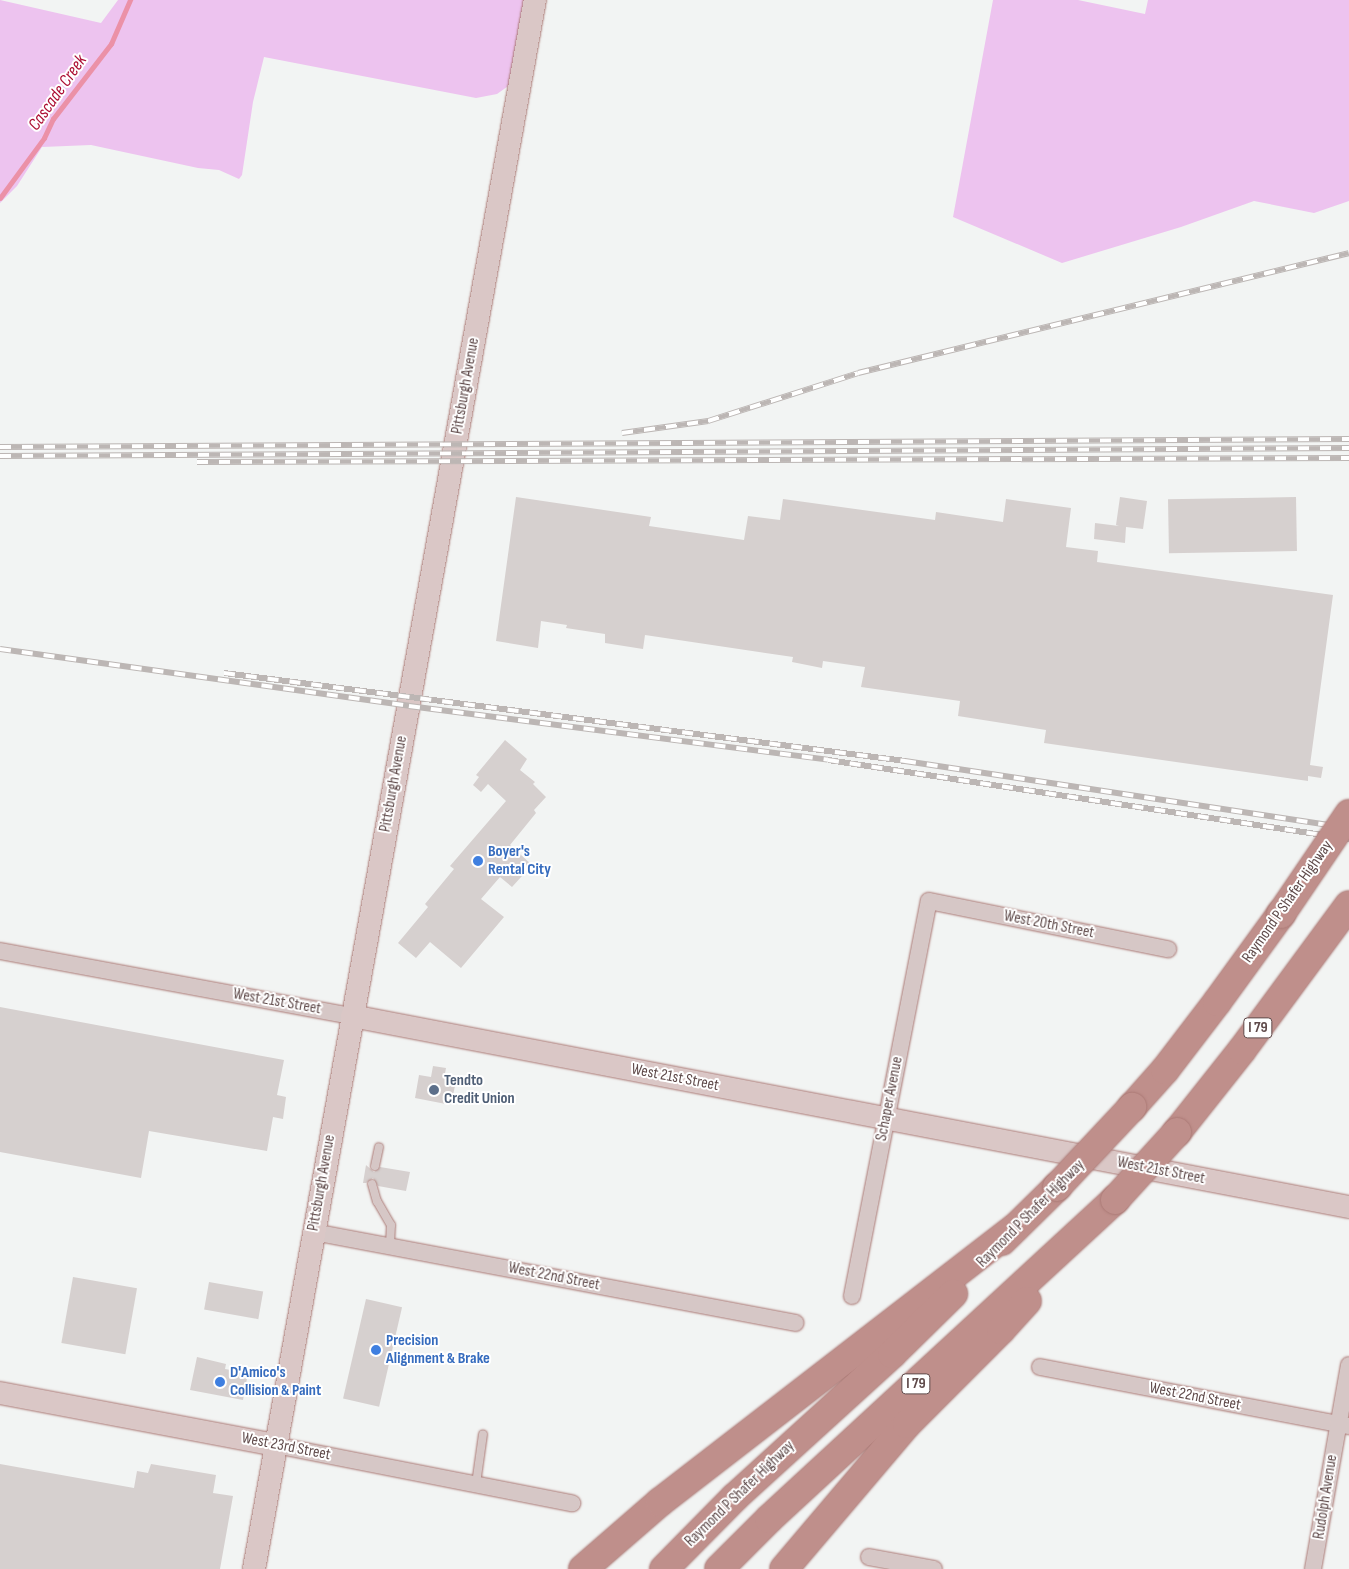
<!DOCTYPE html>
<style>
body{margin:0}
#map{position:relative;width:1349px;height:1569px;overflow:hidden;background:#f2f4f3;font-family:"Sofia Sans Condensed",sans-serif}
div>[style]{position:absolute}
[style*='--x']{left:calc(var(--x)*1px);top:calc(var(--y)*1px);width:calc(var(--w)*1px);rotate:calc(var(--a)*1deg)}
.green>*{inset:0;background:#edc3ef}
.stream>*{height:4.5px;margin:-2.25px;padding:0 2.25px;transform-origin:2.25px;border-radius:2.25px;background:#eb91a7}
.building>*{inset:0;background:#d6d0cf;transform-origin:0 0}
.roads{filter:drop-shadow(0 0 1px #ab7a76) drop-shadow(0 0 1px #ab7a76)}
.lane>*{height:8px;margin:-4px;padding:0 4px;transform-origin:4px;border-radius:4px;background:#d6c7c6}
.street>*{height:16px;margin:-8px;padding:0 8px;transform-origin:8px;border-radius:8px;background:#d6c7c6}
.secondary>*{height:22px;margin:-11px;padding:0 11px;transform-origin:11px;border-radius:11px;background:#dac7c6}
.highway>*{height:28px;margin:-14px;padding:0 14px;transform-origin:14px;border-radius:14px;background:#bf8f8b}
.rail>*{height:5.5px;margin-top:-2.75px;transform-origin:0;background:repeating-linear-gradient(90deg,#fff 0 11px,#bcb6b4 0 22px);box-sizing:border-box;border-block:1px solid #bcb6b4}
.bridges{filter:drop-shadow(0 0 1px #ab7a76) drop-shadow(0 0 1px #ab7a76)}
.highway-bridge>*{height:28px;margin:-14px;padding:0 14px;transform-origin:14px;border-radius:14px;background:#bf8f8b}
.dots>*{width:14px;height:14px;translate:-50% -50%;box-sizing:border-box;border:2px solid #fff;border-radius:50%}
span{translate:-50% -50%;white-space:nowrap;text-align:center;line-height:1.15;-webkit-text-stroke:4px #fff;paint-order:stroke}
.shield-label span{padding:1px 4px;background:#fff;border:1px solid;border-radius:4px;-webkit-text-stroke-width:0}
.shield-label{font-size:15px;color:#5f4a4a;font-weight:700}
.street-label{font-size:16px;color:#5f4a4a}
.shop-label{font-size:16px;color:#366cbe;font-weight:700}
.left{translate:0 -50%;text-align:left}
.service-label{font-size:16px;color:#4e5e75;font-weight:700}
.water-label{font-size:18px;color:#ad0f35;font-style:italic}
</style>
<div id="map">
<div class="green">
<i style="clip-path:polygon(0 0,101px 23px,118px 0,527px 0,511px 84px,497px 94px,476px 98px,264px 57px,253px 102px,242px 175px,239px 179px,219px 170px,198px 168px,91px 145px,42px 147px,17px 186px,0 203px)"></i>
<i style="clip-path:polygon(993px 0,1078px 0,1145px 14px,1148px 0,1349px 0,1349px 201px,1314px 213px,1254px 201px,1181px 227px,1062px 263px,953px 217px)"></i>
</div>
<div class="stream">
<i style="--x:0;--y:198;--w:74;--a:-53.7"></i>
<i style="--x:44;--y:138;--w:21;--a:-65"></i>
<i style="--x:53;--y:119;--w:95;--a:-52.3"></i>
<i style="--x:111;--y:44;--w:48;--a:-66.6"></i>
</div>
<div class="building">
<i style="clip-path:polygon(516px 497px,651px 517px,649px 526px,744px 540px,748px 516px,780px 520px,783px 499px,935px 520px,936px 512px,1003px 522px,1006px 499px,1071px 508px,1066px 547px,1098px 551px,1097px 562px,1333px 595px,1310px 765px,1323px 767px,1321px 778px,1308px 776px,1308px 781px,1044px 743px,1046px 730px,958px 716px,960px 701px,861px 687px,865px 667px,823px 661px,822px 668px,792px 662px,793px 657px,645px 635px,643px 649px,605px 643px,605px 634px,566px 628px,567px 625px,541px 621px,538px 648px,496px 641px)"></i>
<i style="clip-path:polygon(1120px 497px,1147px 501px,1143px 529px,1126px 527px,1125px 543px,1094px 539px,1095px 523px,1119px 526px,1116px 525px)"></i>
<i style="left:1296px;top:497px;width:54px;height:128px;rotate:89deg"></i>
<i style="clip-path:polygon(505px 740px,527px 759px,520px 770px,535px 782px,533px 784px,546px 797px,534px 810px,536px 813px,510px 845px,532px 865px,512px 887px,500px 877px,481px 899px,504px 917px,461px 968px,430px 942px,416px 958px,398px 943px,428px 907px,425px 904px,454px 869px,450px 866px,506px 801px,488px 784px,481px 792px,473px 785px,479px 777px,476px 775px)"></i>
<i style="clip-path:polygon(0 1007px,284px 1060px,277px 1095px,286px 1097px,283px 1119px,273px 1117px,267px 1151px,149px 1131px,141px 1178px,0 1152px)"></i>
<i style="clip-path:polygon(433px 1066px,446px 1068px,444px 1079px,456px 1081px,451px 1105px,415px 1098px,419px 1075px,431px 1077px)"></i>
<i style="clip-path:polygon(366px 1165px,374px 1172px,380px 1167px,410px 1172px,406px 1191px,378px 1186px,373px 1178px,366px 1183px,363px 1183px)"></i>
<i style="left:73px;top:1277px;width:65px;height:67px;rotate:10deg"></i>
<i style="left:209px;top:1282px;width:55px;height:28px;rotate:10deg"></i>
<i style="left:366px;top:1299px;width:37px;height:102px;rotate:13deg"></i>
<i style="clip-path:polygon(197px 1357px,226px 1364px,225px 1369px,248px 1373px,243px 1400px,190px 1390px)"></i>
<i style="clip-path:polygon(0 1464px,134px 1488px,137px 1471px,148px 1473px,151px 1464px,216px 1475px,213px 1493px,233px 1496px,220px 1569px,0 1569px)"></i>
</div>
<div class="roads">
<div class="lane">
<i style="--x:375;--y:1166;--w:19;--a:-78"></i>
<i style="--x:372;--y:1184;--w:18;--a:74"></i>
<i style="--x:377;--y:1201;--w:28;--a:60"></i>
<i style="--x:391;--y:1225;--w:21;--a:93"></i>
<i style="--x:476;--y:1484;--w:50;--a:-82"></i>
</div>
<div class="street">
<i style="--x:0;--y:951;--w:358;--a:10.5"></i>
<i style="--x:314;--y:1232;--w:490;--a:10.7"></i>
<i style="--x:852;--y:1296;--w:402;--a:-79"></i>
<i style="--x:929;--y:901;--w:244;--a:11.4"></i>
<i style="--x:1040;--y:1367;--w:315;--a:10.8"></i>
<i style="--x:275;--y:1445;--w:303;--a:11.1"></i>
<i style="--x:869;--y:1557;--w:66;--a:10.5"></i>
<i style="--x:1313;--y:1569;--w:207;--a:-80"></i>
</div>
<div class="secondary">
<i style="--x:352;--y:1016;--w:1015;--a:10.85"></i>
<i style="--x:0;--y:1393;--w:280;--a:10.7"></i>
<i style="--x:254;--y:1569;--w:1594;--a:-79.85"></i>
</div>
<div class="highway">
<i style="--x:1132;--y:1107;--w:50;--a:-48.3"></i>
<i style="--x:1165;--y:1070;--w:86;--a:-52.6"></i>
<i style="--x:1217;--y:1002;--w:109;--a:-54"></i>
<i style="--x:1177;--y:1132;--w:105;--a:-51.6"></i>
<i style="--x:1242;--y:1050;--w:180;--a:-53.6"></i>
<i style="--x:1002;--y:1241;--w:77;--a:-44.5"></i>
<i style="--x:583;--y:1569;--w:102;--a:-41"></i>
<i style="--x:660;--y:1502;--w:448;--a:-37.7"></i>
<i style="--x:664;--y:1569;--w:100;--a:-45.4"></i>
<i style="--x:734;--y:1498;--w:214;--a:-42.3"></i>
<i style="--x:892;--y:1354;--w:86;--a:-44.5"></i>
<i style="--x:719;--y:1569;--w:71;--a:-45"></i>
<i style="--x:769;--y:1519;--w:471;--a:-42.7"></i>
<i style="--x:784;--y:1569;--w:190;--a:-49.7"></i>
<i style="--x:907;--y:1424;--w:133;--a:-45"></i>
<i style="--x:1001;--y:1330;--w:39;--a:-48"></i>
</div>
</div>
<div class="rail">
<i style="--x:622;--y:433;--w:87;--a:-7.9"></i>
<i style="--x:708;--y:421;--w:157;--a:-17.7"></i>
<i style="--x:858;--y:373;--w:505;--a:-13.73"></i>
<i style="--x:0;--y:447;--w:1349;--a:-0.34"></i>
<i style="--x:0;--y:456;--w:1349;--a:-0.34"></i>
<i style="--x:197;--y:462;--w:1152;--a:-0.2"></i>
<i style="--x:0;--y:649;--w:413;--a:7.9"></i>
<i style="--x:409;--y:706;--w:422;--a:7.3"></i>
<i style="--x:828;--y:760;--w:527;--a:8.62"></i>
<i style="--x:224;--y:673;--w:687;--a:7.36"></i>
<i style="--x:905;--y:761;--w:449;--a:8.6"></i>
</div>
<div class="bridges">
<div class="highway-bridge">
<i style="--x:1281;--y:914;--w:121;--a:-55.8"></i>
<i style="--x:1057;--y:1187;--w:110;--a:-46.8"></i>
<i style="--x:1115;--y:1200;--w:92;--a:-47.6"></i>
</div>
</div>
<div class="dots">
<i style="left:478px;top:861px;background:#3f7fe0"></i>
<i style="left:434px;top:1090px;background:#5c6f8a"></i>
<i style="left:376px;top:1350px;background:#3f7fe0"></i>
<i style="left:220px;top:1382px;background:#3f7fe0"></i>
</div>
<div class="shield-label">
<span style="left:1258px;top:1028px">I 79</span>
<span style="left:916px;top:1384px">I 79</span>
</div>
<div class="street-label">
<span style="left:466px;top:386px;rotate:-80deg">Pittsburgh Avenue</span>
<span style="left:394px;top:784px;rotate:-80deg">Pittsburgh Avenue</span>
<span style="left:1288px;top:902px;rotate:-55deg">Raymond P Shafer Highway</span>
<span style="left:1049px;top:925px;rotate:11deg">West 20th Street</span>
<span style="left:277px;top:1002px;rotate:10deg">West 21st Street</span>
<span style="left:675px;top:1078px;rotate:11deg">West 21st Street</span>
<span style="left:890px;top:1099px;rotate:-79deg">Schaper Avenue</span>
<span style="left:1161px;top:1171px;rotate:11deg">West 21st Street</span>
<span style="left:322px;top:1183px;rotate:-80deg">Pittsburgh Avenue</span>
<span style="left:1031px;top:1214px;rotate:-45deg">Raymond P Shafer Highway</span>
<span style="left:554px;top:1277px;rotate:11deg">West 22nd Street</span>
<span style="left:1195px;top:1397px;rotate:11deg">West 22nd Street</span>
<span style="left:286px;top:1447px;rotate:11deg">West 23rd Street</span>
<span style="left:740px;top:1494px;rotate:-44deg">Raymond P Shafer Highway</span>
<span style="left:1326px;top:1497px;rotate:-81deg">Rudolph Avenue</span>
</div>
<div class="shop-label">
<span class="left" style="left:488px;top:861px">Boyer's<br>Rental City</span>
<span class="left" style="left:386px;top:1350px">Precision<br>Alignment &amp; Brake</span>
<span class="left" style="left:230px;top:1382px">D'Amico's<br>Collision &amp; Paint</span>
</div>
<div class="service-label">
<span class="left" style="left:444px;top:1090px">Tendto<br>Credit Union</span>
</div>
<div class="water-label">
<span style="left:58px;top:93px;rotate:-55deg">Cascade Creek</span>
</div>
</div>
